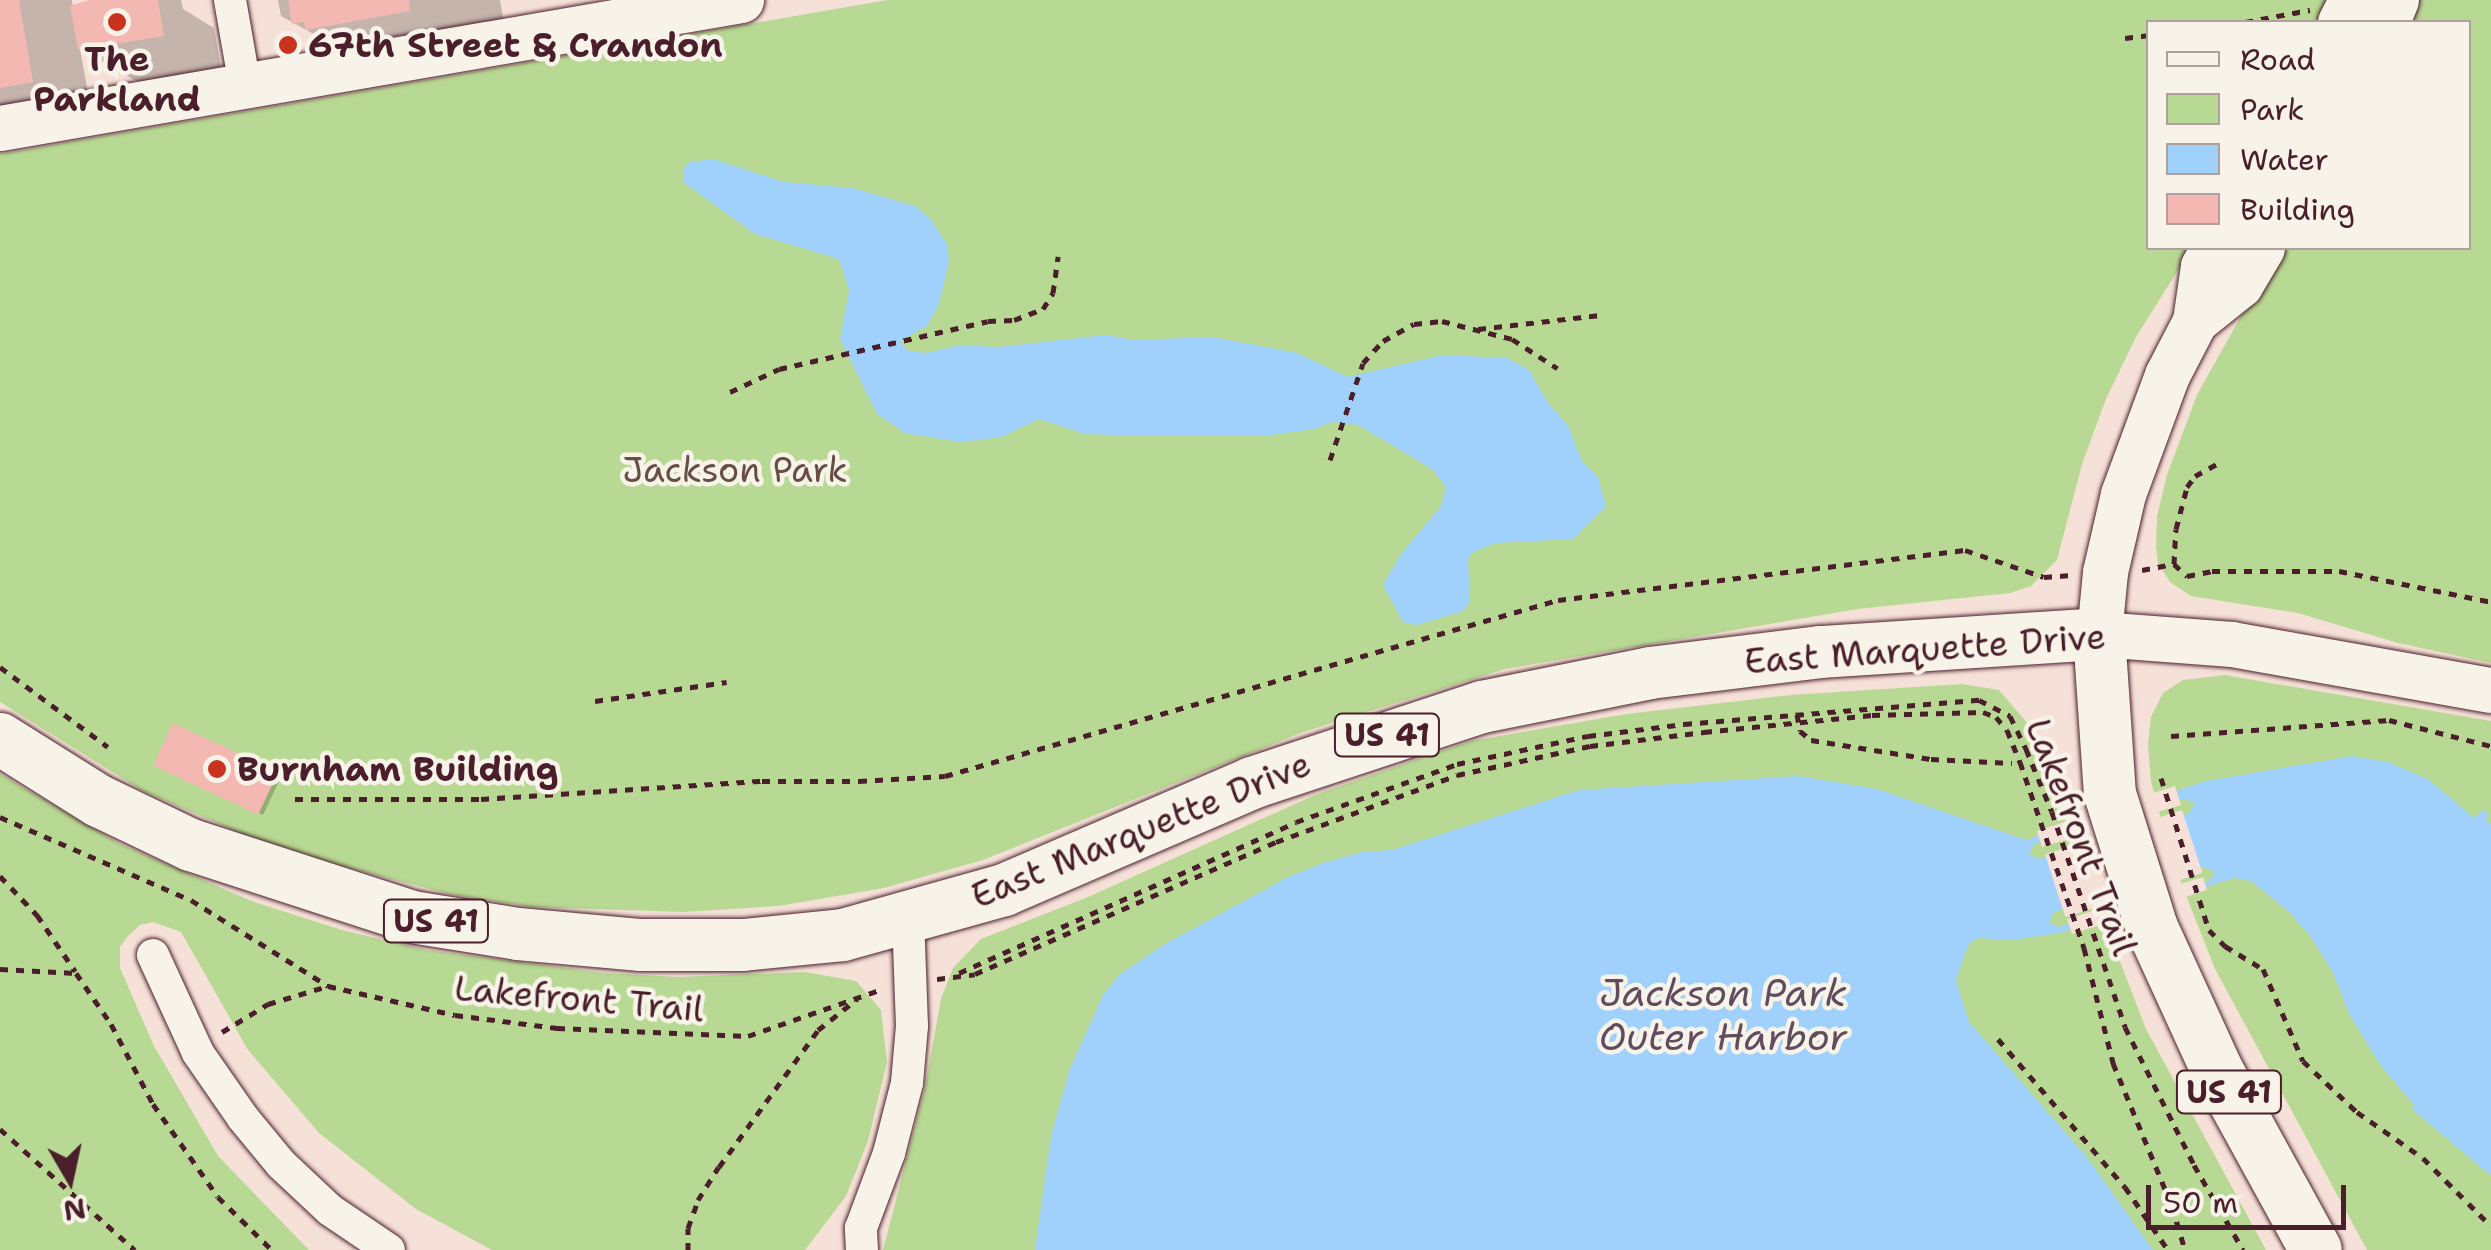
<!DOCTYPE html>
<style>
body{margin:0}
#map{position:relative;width:2491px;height:1250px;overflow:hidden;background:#f6e1d8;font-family:"Shantell Sans",sans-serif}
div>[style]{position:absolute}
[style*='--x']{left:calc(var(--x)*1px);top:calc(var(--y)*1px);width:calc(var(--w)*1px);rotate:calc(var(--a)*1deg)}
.green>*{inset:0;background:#b8d993}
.water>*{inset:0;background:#a0d0fc}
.pier>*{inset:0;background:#f6e1d8;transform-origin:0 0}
.shadow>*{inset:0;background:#0003;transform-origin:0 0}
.building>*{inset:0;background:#f3b8b1;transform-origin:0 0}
.path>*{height:5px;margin-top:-2.5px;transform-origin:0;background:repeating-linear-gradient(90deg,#4a1f2b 0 8px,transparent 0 16px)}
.roads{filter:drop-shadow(0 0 2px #4a1f2b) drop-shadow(0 0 2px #4a1f2b)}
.street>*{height:32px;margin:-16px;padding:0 16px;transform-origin:16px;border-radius:16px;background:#f7f3e8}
.secondary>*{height:45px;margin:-22.5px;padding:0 22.5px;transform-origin:22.5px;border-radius:22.5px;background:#f7f3e8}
.primary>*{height:52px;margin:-26px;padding:0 26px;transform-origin:26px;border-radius:26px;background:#f7f3e8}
.dots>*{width:28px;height:28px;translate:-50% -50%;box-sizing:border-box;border:5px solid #f7f3e8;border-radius:50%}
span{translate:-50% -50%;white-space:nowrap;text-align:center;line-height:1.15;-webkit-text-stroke:9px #f7f3e8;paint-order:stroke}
.shield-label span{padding:2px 8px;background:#f7f3e8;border:2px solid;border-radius:8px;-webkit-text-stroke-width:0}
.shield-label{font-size:32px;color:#4a1f2b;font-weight:700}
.poi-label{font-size:35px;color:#4a1f2b;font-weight:700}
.left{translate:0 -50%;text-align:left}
.park-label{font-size:35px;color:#664e45}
.street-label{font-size:35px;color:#4a1f2b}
.water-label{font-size:38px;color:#604b5f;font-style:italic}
.legend{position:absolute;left:2146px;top:20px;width:325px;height:230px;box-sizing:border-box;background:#f7f3e8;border:2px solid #b29e9c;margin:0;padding:12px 18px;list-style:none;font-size:30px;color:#4a1f2b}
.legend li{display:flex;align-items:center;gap:20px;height:50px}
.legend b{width:50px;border:2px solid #b29e9c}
.north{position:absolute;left:20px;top:1130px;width:100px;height:100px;-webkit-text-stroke:8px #f7f3e8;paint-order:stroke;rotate:171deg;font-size:28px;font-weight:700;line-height:40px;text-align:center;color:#4a1f2b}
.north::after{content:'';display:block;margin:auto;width:35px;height:45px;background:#4a1f2b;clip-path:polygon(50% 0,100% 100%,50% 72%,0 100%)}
.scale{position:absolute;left:2146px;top:1185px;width:200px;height:45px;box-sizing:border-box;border:5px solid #4a1f2b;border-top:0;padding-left:12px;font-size:30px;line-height:35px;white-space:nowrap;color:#4a1f2b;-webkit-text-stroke:8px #f7f3e8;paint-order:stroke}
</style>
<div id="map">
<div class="green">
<i style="clip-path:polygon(887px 0,2338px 0,2328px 22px,2148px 22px,2148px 248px,2192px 248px,2136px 337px,2106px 399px,2082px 464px,2057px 560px,2031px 586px,2010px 593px,1858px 609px,1505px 669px,1303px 732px,983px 860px,884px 888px,779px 906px,684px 912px,531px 907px,449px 894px,280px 850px,143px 791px,0 702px,0 154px)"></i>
<i style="clip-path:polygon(2412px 0,2491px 0,2491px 663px,2398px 643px,2298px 613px,2191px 596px,2170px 582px,2158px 563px,2156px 548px,2157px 516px,2167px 475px,2197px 395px,2279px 248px,2468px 248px,2468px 22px,2403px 22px)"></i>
<i style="clip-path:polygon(2225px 675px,2491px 721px,2491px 1250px,2367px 1250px,2215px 969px,2171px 857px,2151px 781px,2148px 745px,2151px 717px,2163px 693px,2183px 680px)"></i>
<i style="clip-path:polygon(1962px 684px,1999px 690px,2029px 725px,2146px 1029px,2266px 1250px,883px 1250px,924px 1092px,941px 999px,953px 968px,981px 939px,1088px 897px,1317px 794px,1471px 741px,1626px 714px,1791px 695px)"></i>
<i style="clip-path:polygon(0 774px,120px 844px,254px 902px,342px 930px,426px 950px,605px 973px,678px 977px,805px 972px,856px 981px,881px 1010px,887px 1062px,868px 1141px,846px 1196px,805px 1250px,492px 1250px,416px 1209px,319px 1133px,248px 1050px,181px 932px,153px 922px,140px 925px,128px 936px,120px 947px,120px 968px,154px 1046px,218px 1156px,309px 1250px,0 1250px)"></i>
</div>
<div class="water">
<i style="clip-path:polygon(713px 159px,784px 182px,853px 188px,915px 206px,930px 218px,947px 244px,949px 261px,939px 304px,927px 326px,901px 340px,906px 350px,926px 353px,961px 345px,998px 347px,1106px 335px,1133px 340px,1213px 337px,1297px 353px,1348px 377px,1442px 355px,1507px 358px,1529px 370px,1548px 403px,1568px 425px,1582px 461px,1598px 477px,1606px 507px,1573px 539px,1496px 543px,1473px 552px,1468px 559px,1470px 601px,1463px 611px,1417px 625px,1403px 622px,1383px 585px,1401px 554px,1441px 506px,1446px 487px,1432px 469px,1358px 425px,1331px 422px,1315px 429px,1263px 436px,1142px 436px,1085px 434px,1039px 419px,1001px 437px,960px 442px,905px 433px,877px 414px,840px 339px,849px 290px,839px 259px,755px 234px,683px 182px,683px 168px,690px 162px)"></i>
<i style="clip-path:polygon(evenodd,2352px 756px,2388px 762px,2428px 779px,2474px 818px,2483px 810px,2489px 815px,2485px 819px,2491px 825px,2491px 1176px,2412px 1109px,2415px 1106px,2381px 1066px,2349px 1014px,2333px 973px,2311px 937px,2290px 913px,2251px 881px,2234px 878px,2059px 933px,2013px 940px,1978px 938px,1968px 945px,1956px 980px,1969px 1022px,2086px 1156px,2153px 1250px,1035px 1250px,1051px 1136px,1069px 1071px,1103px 995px,1119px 975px,1163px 945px,1288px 877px,1323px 863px,1362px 852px,1392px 850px,1579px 790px,1798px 776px,1877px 789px,2026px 840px,2206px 781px,2352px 756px,2184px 799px,2195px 803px,2189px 813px,2039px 859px,2029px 854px,2034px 844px,2184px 799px,2352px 756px,2204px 867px,2215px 872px,2209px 881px,2059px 927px,2049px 922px,2054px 912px,2204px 867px)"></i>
</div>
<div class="pier">
<i style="clip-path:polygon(2175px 786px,2181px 805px,2042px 847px,2037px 831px)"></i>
<i style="left:2182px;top:810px;width:66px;height:144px;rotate:72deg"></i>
<i style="clip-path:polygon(2203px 877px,2207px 890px,2072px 934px,2067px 919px)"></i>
</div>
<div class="shadow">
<i style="clip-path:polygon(0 0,72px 0,73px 8px,92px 0,181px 0,183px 9px,214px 28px,221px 68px,138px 82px,80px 49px,92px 115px,0 118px)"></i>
<i style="clip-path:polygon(278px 0,500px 0,506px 35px,346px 52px,281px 16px)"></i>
<i style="left:174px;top:727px;width:118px;height:42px;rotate:25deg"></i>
</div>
<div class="building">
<i style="clip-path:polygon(0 0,19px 0,33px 82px,0 88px)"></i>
<i style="clip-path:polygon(89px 0,158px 0,164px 36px,78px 50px,70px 6px)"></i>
<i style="clip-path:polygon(288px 0,409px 0,410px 11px,306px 30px,304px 22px,292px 24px)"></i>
<i style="left:173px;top:723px;width:116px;height:47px;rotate:25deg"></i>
</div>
<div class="path">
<i style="--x:2245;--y:22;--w:66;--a:-10.5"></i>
<i style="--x:2125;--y:38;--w:23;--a:-7"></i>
<i style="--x:1478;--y:329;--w:123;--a:-6.5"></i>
<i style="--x:730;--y:392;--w:54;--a:-25.1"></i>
<i style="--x:779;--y:369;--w:214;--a:-12.9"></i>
<i style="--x:988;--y:321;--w:26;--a:-2"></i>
<i style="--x:1014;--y:320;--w:31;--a:-21"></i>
<i style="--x:1043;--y:309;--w:19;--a:-58"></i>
<i style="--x:1053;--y:293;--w:37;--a:-82"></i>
<i style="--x:1330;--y:460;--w:102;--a:-71.2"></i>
<i style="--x:1363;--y:363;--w:30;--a:-48"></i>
<i style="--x:1383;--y:341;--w:35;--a:-29"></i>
<i style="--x:1414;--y:324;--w:28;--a:-6"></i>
<i style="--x:1442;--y:321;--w:72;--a:14.4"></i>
<i style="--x:1512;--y:339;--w:54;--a:32.8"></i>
<i style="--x:2174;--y:564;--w:18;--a:43"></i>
<i style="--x:2187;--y:576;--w:25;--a:-11"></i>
<i style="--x:2212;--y:571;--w:127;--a:0"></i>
<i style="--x:2339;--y:571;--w:155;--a:11.5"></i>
<i style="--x:2174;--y:564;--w:35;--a:-87"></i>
<i style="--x:2176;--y:529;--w:43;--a:-75.3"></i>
<i style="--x:2187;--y:487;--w:14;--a:-54"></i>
<i style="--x:2195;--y:476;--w:29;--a:-29"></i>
<i style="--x:2142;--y:570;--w:33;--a:-11"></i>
<i style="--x:0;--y:667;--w:134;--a:36.5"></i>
<i style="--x:595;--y:701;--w:133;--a:-8.2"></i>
<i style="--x:1797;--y:714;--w:17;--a:80"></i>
<i style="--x:1800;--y:731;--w:14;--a:39"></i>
<i style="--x:1811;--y:740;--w:121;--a:9"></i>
<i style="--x:1931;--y:759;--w:81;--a:2.8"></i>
<i style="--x:2171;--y:736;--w:219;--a:-4.2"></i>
<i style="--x:2389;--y:720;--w:105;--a:14.3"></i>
<i style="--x:2161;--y:778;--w:159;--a:72.5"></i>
<i style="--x:2209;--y:930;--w:23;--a:45"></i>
<i style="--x:2225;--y:946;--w:44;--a:31.2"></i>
<i style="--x:2263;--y:969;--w:100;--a:66.5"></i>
<i style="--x:2303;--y:1061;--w:74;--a:43.4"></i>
<i style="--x:2357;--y:1112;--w:80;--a:34.9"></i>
<i style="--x:2423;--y:1158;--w:96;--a:45"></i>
<i style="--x:295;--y:799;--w:186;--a:0"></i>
<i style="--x:481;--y:799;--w:282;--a:-3.7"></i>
<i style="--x:762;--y:781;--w:97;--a:0"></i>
<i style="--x:859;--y:781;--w:86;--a:-3.3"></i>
<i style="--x:945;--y:776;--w:638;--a:-16.02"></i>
<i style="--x:1558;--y:600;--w:410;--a:-7"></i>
<i style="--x:1965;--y:550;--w:83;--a:18.9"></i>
<i style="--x:2044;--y:577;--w:28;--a:-4"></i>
<i style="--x:0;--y:817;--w:208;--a:23.5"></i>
<i style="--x:191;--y:900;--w:162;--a:32.1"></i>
<i style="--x:328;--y:986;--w:130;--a:12.9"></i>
<i style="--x:455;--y:1015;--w:103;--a:7.3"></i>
<i style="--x:557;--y:1028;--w:191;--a:2.4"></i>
<i style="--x:748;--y:1036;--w:142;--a:-19.3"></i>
<i style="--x:0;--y:876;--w:54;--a:46.5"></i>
<i style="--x:37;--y:915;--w:68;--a:55.8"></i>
<i style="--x:0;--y:969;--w:76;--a:3"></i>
<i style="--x:76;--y:973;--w:62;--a:55.5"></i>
<i style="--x:111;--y:1024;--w:90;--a:62.3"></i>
<i style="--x:153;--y:1104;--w:113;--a:55"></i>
<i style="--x:218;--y:1197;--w:76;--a:44.5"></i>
<i style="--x:959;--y:973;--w:369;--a:-24.1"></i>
<i style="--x:1296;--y:822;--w:171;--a:-19.8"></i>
<i style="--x:1457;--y:764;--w:134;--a:-12.1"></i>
<i style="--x:1588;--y:736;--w:97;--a:-7.1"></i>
<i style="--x:1684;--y:724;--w:296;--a:-4.7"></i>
<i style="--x:1979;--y:700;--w:35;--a:27"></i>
<i style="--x:2010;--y:716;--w:37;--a:64"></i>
<i style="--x:2026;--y:749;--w:68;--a:67.6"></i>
<i style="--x:2052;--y:812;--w:227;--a:71.2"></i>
<i style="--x:2125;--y:1027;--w:154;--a:63.4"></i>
<i style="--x:2194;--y:1165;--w:98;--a:60"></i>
<i style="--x:937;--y:979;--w:38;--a:-7"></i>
<i style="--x:975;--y:974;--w:329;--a:-23.7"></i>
<i style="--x:1276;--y:842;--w:193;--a:-20.3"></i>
<i style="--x:1457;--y:775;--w:136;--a:-12.3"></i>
<i style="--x:1590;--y:746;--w:115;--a:-7"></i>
<i style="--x:1704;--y:732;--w:169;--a:-5.8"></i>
<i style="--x:1872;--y:715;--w:111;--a:-1.5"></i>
<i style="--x:1983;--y:712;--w:14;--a:21"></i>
<i style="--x:1996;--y:717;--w:17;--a:50"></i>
<i style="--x:2007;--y:730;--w:35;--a:68"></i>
<i style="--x:2020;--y:762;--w:197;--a:71"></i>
<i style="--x:2084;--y:948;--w:119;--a:75.8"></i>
<i style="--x:2113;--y:1063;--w:155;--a:67.6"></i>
<i style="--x:2172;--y:1206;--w:46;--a:73.5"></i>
<i style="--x:222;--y:1032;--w:54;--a:-31.3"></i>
<i style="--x:268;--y:1004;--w:63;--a:-16.7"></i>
<i style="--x:1998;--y:1039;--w:195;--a:49.4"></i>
<i style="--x:2125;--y:1187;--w:76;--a:55.7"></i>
<i style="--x:0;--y:1129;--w:181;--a:41.9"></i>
<i style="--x:688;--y:1250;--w:22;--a:-90"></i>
<i style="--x:688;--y:1228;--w:30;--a:-70"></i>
<i style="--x:698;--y:1200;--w:39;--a:-58"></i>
<i style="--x:719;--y:1167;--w:169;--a:-54.1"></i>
<i style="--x:818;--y:1030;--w:50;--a:-38.5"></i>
</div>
<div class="roads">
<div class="street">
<i style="--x:230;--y:0;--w:87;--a:80.1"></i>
<i style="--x:153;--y:955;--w:108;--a:65.3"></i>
<i style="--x:198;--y:1053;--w:79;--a:55.3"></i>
<i style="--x:243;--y:1118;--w:60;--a:50.4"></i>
<i style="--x:281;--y:1164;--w:67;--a:43.2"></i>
<i style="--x:330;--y:1210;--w:71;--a:34.1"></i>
<i style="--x:862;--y:1250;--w:22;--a:-93"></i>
<i style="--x:861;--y:1228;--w:80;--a:-69.5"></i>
<i style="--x:889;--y:1153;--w:72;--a:-75.6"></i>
<i style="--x:907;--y:1083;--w:57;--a:-85"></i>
<i style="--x:912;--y:1026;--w:107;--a:-92.1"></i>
</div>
<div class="secondary">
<i style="--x:2340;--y:22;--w:25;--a:-63"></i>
<i style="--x:2387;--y:22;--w:24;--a:-68"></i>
<i style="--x:0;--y:128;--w:752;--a:-9.8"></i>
<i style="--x:2213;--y:248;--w:21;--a:119"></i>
<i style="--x:2203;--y:266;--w:56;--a:98.3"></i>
<i style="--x:2195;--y:321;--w:61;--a:117.4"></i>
<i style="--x:2167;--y:375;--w:127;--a:110.3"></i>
<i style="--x:2123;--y:494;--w:80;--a:103"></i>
<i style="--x:2105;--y:572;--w:62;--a:95.5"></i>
<i style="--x:2099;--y:634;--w:133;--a:4.3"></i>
<i style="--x:2232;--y:644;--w:263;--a:10.1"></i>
<i style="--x:2195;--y:321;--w:58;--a:-38.7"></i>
<i style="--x:2240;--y:285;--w:43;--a:-59.3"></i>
</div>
<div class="primary">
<i style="--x:0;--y:739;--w:117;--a:32.1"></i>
<i style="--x:99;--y:801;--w:102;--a:25.6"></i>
<i style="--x:191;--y:845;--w:232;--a:18"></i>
<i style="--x:412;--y:917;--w:107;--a:9.1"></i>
<i style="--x:518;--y:934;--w:124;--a:5.1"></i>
<i style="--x:642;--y:945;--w:101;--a:0"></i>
<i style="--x:743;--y:945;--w:100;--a:-5.7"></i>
<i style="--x:843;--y:935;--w:167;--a:-15.6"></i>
<i style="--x:1004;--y:890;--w:270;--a:-23.3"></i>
<i style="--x:1252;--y:783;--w:242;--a:-18.3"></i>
<i style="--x:1482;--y:707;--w:171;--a:-11.4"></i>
<i style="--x:1650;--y:673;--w:173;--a:-7"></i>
<i style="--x:1822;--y:652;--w:278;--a:-3.7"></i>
<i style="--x:2099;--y:634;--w:160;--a:86.1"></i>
<i style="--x:2110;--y:794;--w:140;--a:72.6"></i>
<i style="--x:2152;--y:928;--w:156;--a:65.4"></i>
<i style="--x:2217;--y:1070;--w:205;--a:61.2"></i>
</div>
</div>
<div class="dots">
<i style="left:117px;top:22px;background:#c8321e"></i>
<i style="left:288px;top:45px;background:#c8321e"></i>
<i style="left:217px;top:769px;background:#c8321e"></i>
</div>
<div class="shield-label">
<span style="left:1387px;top:735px">US 41</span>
<span style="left:436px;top:921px">US 41</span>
<span style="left:2229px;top:1092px">US 41</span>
</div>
<div class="poi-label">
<span class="left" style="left:308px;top:45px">67th Street &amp; Crandon</span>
<span style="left:117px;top:79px">The<br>Parkland</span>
<span class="left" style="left:237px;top:769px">Burnham Building</span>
</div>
<div class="park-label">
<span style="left:735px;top:470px">Jackson Park</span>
</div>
<div class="street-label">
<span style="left:1925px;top:649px;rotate:-4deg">East Marquette Drive</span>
<span style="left:1141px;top:830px;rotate:-22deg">East Marquette Drive</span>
<span style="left:2081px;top:837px;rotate:69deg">Lakefront Trail</span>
<span style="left:579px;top:999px;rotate:5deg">Lakefront Trail</span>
</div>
<div class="water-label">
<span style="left:1723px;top:1015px">Jackson Park<br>Outer Harbor</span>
</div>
<ul class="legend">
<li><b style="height:12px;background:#f7f3e8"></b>Road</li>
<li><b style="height:28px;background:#b8d993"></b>Park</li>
<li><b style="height:28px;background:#a0d0fc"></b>Water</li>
<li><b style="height:28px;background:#f3b8b1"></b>Building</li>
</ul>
<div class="north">N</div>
<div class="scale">50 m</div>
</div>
